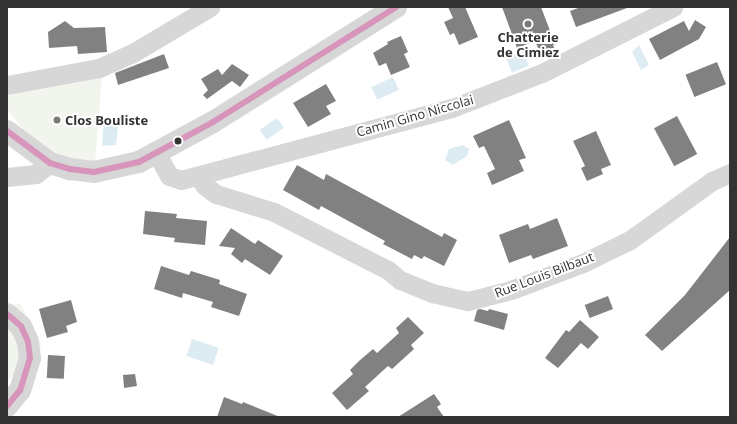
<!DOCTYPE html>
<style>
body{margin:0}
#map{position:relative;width:737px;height:424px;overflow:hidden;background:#fff;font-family:"Open Sans",sans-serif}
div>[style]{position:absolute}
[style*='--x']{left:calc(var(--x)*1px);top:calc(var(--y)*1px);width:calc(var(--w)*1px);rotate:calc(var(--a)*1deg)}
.green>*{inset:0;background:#f1f5ed}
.water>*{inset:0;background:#ddebf3;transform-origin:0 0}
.building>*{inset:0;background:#818181;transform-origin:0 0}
.minor>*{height:19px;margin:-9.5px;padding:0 9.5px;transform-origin:9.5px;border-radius:9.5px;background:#d7d7d7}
.tertiary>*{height:22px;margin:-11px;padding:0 11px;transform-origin:11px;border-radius:11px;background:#d7d7d7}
.bus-1>*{height:6px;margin:-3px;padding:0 3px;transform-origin:3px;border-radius:3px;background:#d895bc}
.dots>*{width:11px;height:11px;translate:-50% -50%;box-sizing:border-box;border:2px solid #fff;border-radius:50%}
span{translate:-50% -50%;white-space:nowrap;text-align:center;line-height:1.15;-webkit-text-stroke:4px #fff;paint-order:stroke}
.poi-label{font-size:13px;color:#333;font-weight:700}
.left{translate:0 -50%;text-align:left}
.street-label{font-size:13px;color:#333}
.frame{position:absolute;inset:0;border:8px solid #333;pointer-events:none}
</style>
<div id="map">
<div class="green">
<i style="clip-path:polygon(102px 77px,95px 163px,69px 161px,48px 152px,25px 132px,7px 109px,7px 88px)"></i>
<i style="clip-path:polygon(20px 303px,41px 345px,7px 382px,7px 307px)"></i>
</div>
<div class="water">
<i style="clip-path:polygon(639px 45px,649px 65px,641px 70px,632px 52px)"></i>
<i style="left:523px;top:52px;width:15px;height:18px;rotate:67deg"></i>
<i style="left:393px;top:77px;width:14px;height:24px;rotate:65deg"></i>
<i style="clip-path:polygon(104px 117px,119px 118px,116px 145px,102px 146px)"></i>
<i style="left:277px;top:118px;width:12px;height:21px;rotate:55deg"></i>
<i style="clip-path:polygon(463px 145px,469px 149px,467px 156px,453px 165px,445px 160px,449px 149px)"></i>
<i style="left:192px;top:339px;width:28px;height:18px;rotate:18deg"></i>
</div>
<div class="building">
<i style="clip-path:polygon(448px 7px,465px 7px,478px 37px,459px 45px,454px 33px,450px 35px,444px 22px,453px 18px)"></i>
<i style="clip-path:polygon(502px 7px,541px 7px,555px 44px,553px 45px,556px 52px,542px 57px,535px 41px,517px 48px)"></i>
<i style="clip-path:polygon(581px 7px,627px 7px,627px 8px,576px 27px,570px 11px)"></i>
<i style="clip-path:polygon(695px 20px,706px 27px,699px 39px,660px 60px,649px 39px,684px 21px,689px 31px)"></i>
<i style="clip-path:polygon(65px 21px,74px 28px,105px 27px,107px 52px,78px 54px,77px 46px,49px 48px,48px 32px)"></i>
<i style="clip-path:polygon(401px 36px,408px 52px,404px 54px,410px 67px,391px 75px,386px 63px,379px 66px,373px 53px,388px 44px,387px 42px)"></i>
<i style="clip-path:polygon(164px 54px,169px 68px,118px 85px,115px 73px)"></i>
<i style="left:717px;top:62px;width:24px;height:34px;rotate:68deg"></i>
<i style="clip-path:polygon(232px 64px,249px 75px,240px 87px,232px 81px,207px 99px,203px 95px,208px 90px,201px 79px,218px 69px,222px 75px)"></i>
<i style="clip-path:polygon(326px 84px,336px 101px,326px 106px,331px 114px,308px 127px,293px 103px)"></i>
<i style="left:677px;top:116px;width:43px;height:26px;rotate:62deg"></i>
<i style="clip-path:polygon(509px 120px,526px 158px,519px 160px,524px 171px,492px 185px,487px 173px,495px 169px,484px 146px,479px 148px,473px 136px)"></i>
<i style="clip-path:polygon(596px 131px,611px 165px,601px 169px,603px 174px,587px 181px,581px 168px,585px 166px,573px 141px)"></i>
<i style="clip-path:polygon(297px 165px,324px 180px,326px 174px,442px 237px,444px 233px,457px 240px,444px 266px,424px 256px,422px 259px,414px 255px,412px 259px,383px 244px,385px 241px,321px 206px,319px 210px,283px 190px)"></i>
<i style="clip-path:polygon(145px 211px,177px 214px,176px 218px,207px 221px,205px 245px,174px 242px,175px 238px,143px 234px)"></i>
<i style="clip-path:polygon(557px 218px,568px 246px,533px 259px,531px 255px,509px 263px,499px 235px,528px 224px,530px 229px)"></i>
<i style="clip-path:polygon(231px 228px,255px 244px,258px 240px,283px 256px,270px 275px,245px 259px,242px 263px,231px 254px,235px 248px,219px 246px)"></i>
<i style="clip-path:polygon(730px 237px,730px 290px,662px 351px,645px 335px,685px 295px)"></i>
<i style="clip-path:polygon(161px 266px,189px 275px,191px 271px,220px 280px,219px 284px,247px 294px,239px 316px,211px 307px,213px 302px,183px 293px,182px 298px,154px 289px)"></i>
<i style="left:608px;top:296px;width:14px;height:25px;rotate:69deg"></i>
<i style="clip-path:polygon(71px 300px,77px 322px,66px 326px,68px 332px,47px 338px,39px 309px)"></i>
<i style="clip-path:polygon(480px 309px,488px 311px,489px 309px,508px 314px,504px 330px,474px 321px,477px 310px)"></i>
<i style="clip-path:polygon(408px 317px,424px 333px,411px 345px,414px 349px,392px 369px,388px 366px,376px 377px,365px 387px,369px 391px,347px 410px,332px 393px,353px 374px,350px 370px,359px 361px,373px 349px,377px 353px,399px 333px,396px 328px)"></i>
<i style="clip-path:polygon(580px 320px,599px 337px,588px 349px,581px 343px,558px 368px,545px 358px,566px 330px,569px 332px)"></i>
<i style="left:48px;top:355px;width:17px;height:23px;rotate:3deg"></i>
<i style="clip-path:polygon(135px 374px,137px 386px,124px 388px,123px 375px)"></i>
<i style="clip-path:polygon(434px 394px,441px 404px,437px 407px,444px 417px,398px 417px)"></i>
<i style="clip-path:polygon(224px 397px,242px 404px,243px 402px,280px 417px,217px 417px)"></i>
</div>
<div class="minor">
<i style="--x:7;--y:85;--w:94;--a:-10.5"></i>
<i style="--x:99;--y:68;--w:35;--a:-24"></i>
<i style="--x:131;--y:54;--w:92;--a:-30.7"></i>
<i style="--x:157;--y:154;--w:25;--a:61"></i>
<i style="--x:169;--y:176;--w:13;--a:18"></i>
<i style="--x:181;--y:180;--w:280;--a:-14.9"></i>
<i style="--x:452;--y:108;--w:97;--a:-21.3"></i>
<i style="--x:542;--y:73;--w:147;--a:-26.7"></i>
<i style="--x:198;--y:176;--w:12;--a:55"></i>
<i style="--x:205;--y:186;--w:14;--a:36"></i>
<i style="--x:216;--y:194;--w:61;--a:17.2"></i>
<i style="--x:274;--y:212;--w:128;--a:27"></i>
<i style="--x:388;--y:270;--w:16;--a:40"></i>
<i style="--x:400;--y:280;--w:35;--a:22"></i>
<i style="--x:432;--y:293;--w:37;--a:13"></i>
<i style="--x:468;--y:301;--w:44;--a:-14.3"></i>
<i style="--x:511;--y:290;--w:77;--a:-20.6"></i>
<i style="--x:583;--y:263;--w:52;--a:-26.1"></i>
<i style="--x:630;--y:240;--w:101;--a:-35.7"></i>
<i style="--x:712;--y:181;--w:20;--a:-24"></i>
<i style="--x:7;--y:177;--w:29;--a:-6"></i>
<i style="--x:36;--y:174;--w:18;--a:-38"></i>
</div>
<div class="tertiary">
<i style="--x:7;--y:131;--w:54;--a:36.7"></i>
<i style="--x:50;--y:163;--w:21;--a:17"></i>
<i style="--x:70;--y:169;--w:24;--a:7"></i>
<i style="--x:94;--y:172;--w:46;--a:-12.5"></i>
<i style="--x:139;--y:162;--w:84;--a:-28.4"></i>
<i style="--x:213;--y:122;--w:216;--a:-32.1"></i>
<i style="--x:7;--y:314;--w:18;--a:41"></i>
<i style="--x:21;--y:326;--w:17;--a:66"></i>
<i style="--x:28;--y:342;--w:16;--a:83"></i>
<i style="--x:30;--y:358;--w:34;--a:107"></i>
<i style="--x:20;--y:390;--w:21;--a:129"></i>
</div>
<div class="bus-1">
<i style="--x:7;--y:131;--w:54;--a:36.7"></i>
<i style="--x:50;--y:163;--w:21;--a:17"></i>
<i style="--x:70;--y:169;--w:24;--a:7"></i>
<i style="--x:94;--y:172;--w:46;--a:-12.5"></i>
<i style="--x:139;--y:162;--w:84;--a:-28.4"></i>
<i style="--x:213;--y:122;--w:216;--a:-32.1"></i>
<i style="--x:7;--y:314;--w:18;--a:41"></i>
<i style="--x:21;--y:326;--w:17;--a:66"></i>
<i style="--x:28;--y:342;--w:16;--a:83"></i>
<i style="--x:30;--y:358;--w:34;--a:107"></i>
<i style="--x:20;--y:390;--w:21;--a:129"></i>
</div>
<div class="dots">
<i style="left:528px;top:24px;background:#7a7a7a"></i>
<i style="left:57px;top:120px;background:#7a7a7a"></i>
<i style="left:178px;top:141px;background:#333"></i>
</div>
<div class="poi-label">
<span style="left:528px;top:45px">Chatterie<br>de Cimiez</span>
<span class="left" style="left:65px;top:120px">Clos Bouliste</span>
</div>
<div class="street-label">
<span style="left:415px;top:116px;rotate:-16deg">Camin Gino Niccolai</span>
<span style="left:544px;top:275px;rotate:-21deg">Rue Louis Bilbaut</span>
</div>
<div class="frame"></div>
</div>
